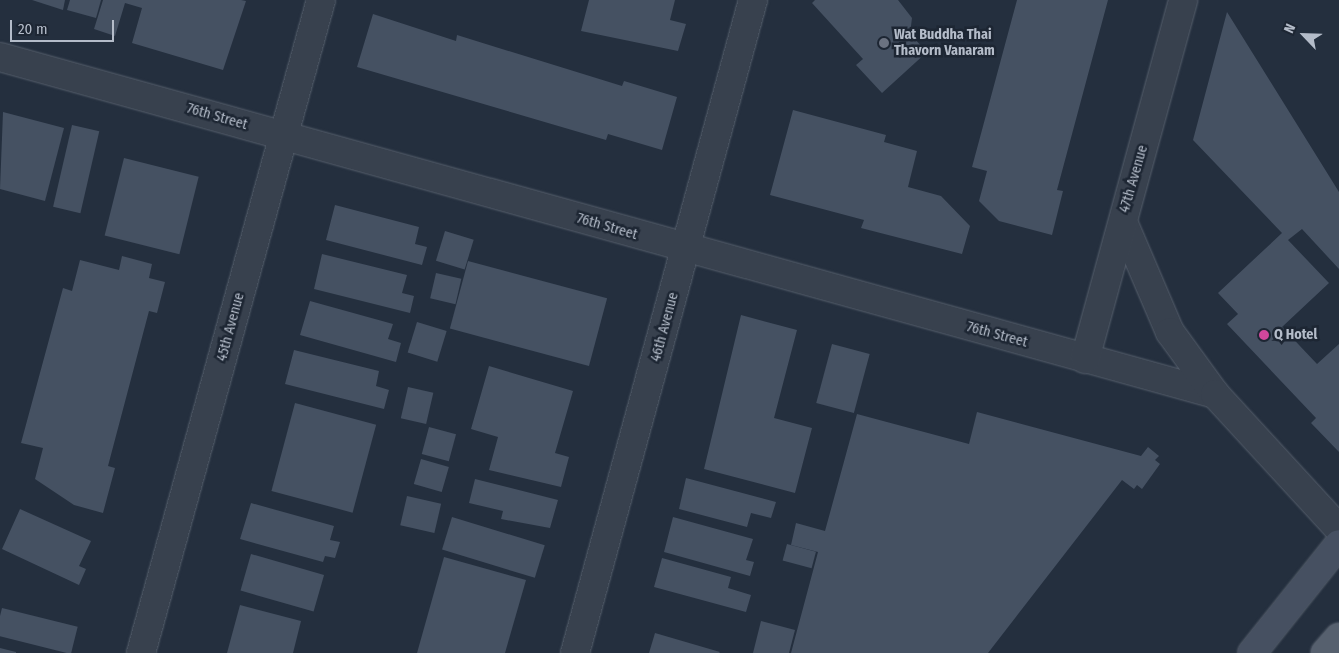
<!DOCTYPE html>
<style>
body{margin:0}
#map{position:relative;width:1339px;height:653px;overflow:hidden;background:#242f3e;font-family:"Fira Sans Condensed",sans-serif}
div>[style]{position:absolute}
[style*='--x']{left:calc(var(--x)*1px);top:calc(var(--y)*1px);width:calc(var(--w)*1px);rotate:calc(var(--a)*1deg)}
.building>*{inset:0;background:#455162;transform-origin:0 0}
.roads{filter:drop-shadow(0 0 1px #565f6c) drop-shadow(0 0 1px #565f6c)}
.street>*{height:28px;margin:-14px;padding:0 14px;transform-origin:14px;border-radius:14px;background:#38414e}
.secondary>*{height:28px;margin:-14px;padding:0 14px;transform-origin:14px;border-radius:14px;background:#465061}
.primary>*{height:28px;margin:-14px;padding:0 14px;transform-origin:14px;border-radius:14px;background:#56606e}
.dots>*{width:14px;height:14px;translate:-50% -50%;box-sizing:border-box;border:2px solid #1d2633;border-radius:50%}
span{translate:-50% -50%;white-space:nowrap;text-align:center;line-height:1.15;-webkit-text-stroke:5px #1d2633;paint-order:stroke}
.poi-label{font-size:14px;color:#b4bcc9;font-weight:700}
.left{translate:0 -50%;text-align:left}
.street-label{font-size:14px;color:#b4bcc9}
.north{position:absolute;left:1279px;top:10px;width:50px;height:50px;-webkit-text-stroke:4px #1d2633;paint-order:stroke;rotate:294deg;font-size:14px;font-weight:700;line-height:20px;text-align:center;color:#b4bcc9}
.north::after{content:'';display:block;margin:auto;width:18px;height:22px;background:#b4bcc9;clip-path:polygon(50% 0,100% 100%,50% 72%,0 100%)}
.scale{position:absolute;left:10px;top:20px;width:104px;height:22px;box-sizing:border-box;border:2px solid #b4bcc9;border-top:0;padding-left:6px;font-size:15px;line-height:18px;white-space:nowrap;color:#b4bcc9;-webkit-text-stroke:4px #1d2633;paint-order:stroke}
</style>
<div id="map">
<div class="building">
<i style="clip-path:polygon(32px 0,65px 0,63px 10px)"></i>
<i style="clip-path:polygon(70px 0,101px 0,96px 18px,67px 10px)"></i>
<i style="clip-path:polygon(103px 0,241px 0,246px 1px,223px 70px,132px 43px,142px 8px,125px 3px,115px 36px,94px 29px)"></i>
<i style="clip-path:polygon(589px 0,675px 0,670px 20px,686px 24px,678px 51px,581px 31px)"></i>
<i style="clip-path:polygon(815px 0,898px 0,912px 18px,910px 34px,927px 52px,882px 93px,856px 65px,863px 59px,812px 3px)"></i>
<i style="clip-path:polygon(1017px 0,1108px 0,1057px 190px,1063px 191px,1052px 235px,999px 221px,979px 201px,987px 171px,972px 167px)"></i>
<i style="clip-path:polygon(1227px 12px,1339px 192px,1339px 269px,1302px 229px,1288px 240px,1329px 283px,1282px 327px,1317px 364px,1339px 344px,1339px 452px,1311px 423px,1316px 418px,1227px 324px,1238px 314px,1218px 293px,1282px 233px,1193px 140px)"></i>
<i style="clip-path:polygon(373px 14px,456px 41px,457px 35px,622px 86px,624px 81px,677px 97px,662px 150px,608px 134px,606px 140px,357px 67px)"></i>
<i style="clip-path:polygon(793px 110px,886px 135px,884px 142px,917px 151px,908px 187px,941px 196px,970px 226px,962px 254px,861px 228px,864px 220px,770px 195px)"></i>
<i style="clip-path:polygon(3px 112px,64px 128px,45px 201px,0 189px)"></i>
<i style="left:72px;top:125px;width:28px;height:84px;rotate:13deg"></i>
<i style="left:124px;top:158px;width:77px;height:80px;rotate:14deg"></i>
<i style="clip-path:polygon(335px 205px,419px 227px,415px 244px,427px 247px,422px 265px,326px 240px)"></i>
<i style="left:445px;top:231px;width:30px;height:31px;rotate:17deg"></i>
<i style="clip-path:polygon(322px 254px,407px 275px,402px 293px,414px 296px,410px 313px,314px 289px)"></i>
<i style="clip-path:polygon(122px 256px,152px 264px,149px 278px,165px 282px,157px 313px,149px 311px,108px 466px,115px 468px,103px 513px,74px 505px,35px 479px,43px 448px,21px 443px,63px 288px,72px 291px,80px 260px,119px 270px)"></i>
<i style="left:468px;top:261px;width:144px;height:70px;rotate:15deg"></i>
<i style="left:436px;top:273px;width:26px;height:26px;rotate:13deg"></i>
<i style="clip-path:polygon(310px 301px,393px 324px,388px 339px,401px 343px,396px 362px,300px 335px)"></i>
<i style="clip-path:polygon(741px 315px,797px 330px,774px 418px,812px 428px,795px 493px,704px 469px)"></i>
<i style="left:417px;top:322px;width:31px;height:32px;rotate:17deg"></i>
<i style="left:832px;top:344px;width:39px;height:61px;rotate:15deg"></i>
<i style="clip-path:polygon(294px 350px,379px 371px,376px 386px,389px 390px,384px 409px,285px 384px)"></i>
<i style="clip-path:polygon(489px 366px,573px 391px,555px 453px,569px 457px,561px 487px,489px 470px,498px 437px,471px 429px)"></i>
<i style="left:408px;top:387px;width:26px;height:32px;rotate:13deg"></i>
<i style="left:295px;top:403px;width:84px;height:91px;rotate:15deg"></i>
<i style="clip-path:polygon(977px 412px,1141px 456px,1148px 447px,1159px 456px,1155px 460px,1160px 464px,1142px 489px,1137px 485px,1134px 489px,1122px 480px,988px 653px,791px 653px,818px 552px,791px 545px,796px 523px,825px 531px,857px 414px,969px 444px)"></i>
<i style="left:429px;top:427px;width:28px;height:28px;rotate:15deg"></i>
<i style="left:421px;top:459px;width:29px;height:26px;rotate:16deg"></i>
<i style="clip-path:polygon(686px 478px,776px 502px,771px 518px,751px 513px,747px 527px,679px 509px)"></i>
<i style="clip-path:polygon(475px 479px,558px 500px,550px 528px,501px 519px,503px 511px,469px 503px)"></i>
<i style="left:407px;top:496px;width:35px;height:30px;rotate:13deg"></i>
<i style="clip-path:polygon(251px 503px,334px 526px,330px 540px,340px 542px,335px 558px,325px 556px,323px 562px,240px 539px)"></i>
<i style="clip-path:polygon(20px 509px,91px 541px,79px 566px,86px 569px,79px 585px,2px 549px)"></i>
<i style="left:452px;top:517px;width:97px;height:34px;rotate:17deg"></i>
<i style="clip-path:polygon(673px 517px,753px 539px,746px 560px,754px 562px,750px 576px,664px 552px)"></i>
<i style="left:787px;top:544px;width:30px;height:17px;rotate:15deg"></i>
<i style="left:251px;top:554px;width:76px;height:38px;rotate:16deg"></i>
<i style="clip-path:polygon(444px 557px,526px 580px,505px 653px,417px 653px)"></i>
<i style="clip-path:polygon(662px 558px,731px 577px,728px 588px,751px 595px,746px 612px,654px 587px)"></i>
<i style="clip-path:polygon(240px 605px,301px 621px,293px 653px,227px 653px)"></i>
<i style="left:2px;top:608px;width:78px;height:28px;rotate:14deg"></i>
<i style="clip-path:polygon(761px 621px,795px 630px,789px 653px,753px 653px)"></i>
<i style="clip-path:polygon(655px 633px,720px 652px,719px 653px,649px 653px)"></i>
<i style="clip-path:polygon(0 648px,16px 652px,16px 653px,0 653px)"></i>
</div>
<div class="roads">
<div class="street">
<i style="--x:0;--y:57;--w:1261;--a:15.5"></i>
<i style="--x:1123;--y:222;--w:120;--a:66.9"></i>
<i style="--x:1170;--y:332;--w:77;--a:54"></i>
<i style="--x:1215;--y:394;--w:183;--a:47.4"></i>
<i style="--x:1085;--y:359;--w:372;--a:-74.7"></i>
<i style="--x:141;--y:653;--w:677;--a:-74.59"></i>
<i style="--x:575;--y:653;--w:677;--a:-74.75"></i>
</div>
<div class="secondary">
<i style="--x:1252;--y:653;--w:139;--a:-51.4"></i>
</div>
<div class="primary">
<i style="--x:1325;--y:653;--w:21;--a:-49"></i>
</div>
</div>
<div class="dots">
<i style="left:884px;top:43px;background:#6b7280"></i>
<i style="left:1264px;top:335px;background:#d1479c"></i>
</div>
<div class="poi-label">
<span class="left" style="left:894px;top:43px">Wat Buddha Thai<br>Thavorn Vanaram</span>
<span class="left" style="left:1274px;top:335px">Q Hotel</span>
</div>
<div class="street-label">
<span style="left:217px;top:117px;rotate:16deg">76th Street</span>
<span style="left:1134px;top:179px;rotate:-74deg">47th Avenue</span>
<span style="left:607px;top:227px;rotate:16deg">76th Street</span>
<span style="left:231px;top:327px;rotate:-75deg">45th Avenue</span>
<span style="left:665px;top:327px;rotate:-75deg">46th Avenue</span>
<span style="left:997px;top:335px;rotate:15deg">76th Street</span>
</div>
<div class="north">N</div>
<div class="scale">20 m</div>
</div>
